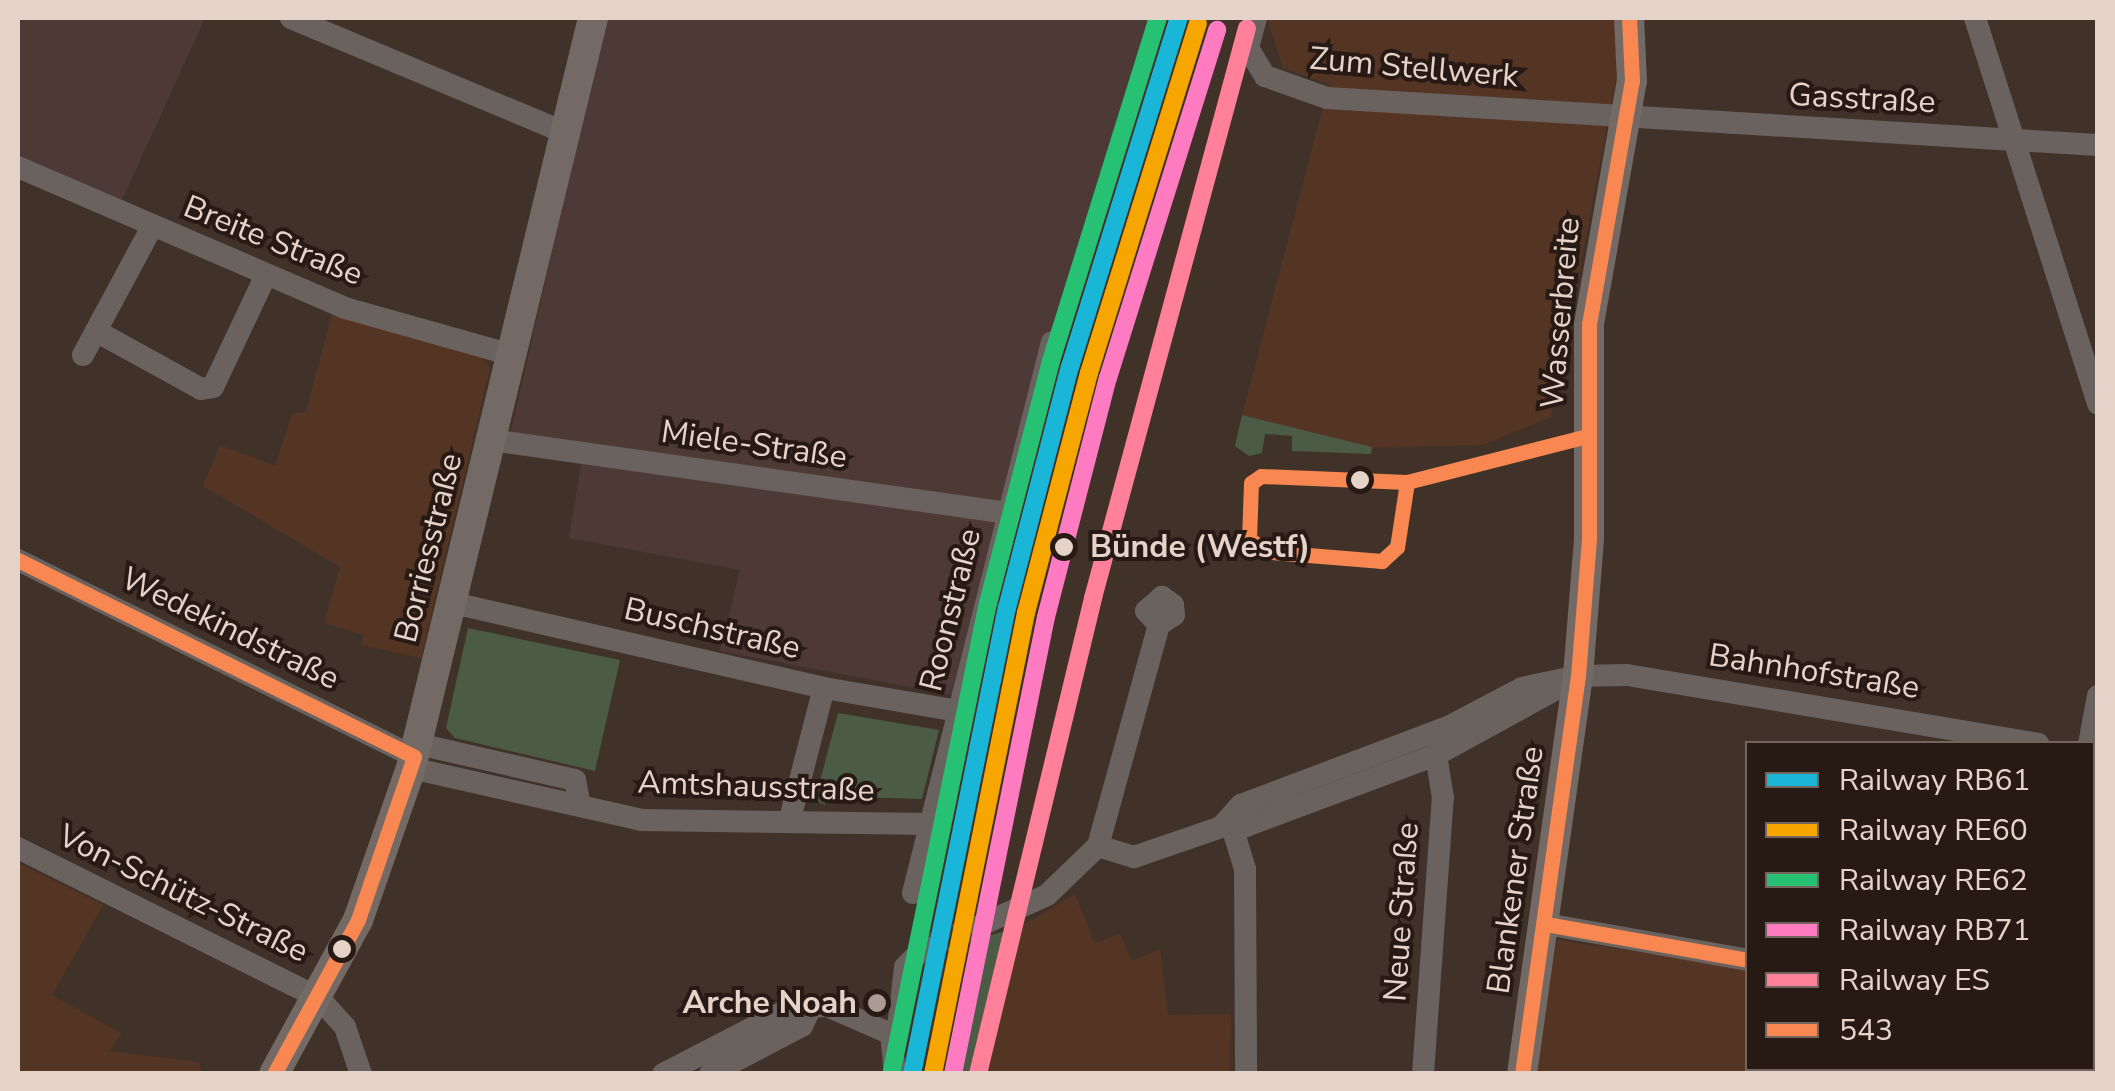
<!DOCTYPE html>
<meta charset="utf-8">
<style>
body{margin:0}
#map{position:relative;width:2115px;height:1091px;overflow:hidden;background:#403229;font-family:"Nunito Sans",sans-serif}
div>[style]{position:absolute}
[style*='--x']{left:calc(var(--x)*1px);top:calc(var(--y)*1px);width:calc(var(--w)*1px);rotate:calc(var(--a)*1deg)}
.built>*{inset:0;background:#543524}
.industrial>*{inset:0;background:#4d3a36}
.green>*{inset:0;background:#4b5b46}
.minor-tunnel>*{height:22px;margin-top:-11px;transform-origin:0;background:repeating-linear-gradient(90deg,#594a41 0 22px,transparent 0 33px)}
.minor>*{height:22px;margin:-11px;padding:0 11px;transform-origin:11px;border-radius:11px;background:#69625f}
.major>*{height:30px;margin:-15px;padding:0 15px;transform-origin:15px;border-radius:15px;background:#736a65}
.bus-1>*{height:15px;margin:-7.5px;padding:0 7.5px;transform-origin:7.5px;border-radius:7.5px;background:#f88751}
.rail-1>*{height:18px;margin:-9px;padding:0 9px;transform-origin:9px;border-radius:9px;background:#1ab6d8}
.rail-2>*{height:18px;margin:-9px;padding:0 9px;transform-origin:9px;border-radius:9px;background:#f7a600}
.rail-3>*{height:18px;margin:-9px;padding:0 9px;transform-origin:9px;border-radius:9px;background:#26c172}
.rail-4>*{height:18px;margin:-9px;padding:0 9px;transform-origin:9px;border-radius:9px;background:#fe7ac1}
.rail-5>*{height:18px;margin:-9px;padding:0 9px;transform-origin:9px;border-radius:9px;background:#ff8098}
.dots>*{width:28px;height:28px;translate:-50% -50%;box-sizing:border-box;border:5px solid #271a14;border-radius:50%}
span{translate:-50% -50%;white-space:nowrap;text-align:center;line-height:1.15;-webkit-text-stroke:8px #271a14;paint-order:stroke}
.street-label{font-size:32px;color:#e5d3ca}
.stop-label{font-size:32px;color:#e5d3ca;font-weight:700}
.left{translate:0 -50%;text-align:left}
.poi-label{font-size:32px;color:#e5d3ca;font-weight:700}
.right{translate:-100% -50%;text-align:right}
.frame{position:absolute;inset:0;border:20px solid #e5d3ca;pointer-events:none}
.legend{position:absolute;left:1745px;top:741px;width:350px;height:330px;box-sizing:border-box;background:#271a14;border:2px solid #73645d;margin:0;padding:12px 18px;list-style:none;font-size:30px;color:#e5d3ca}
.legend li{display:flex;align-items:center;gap:20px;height:50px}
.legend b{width:50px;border:2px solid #73645d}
</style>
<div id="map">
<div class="built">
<i style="clip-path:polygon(1267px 18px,1618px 18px,1616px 80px,1551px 417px,1483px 445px,1364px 448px,1242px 415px,1329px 84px,1283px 68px)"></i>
<i style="clip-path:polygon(332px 314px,482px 358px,490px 368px,421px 658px,361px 645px,363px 635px,324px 623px,340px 567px,203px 486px,220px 445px,275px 466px,292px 414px,306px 412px)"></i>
<i style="clip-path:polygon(18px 863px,103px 905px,52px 995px,122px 1034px,109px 1051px,199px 1062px,202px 1073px,18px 1073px)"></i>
<i style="clip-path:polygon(1075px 894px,1094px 943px,1120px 934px,1132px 961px,1160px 949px,1168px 1015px,1231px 1014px,1230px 1073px,984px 1074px,1020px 927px)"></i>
<i style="clip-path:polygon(1557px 940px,1747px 968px,1748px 1068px,1889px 1069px,1888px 1074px,1536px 1074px)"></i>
</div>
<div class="industrial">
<i style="clip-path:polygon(18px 18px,205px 18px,122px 200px,18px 155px)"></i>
<i style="clip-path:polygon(606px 18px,1153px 18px,1109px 162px,973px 699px,720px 651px,740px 570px,569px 538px,584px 445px,510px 435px)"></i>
</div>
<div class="green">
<i style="clip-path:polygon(1242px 415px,1372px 447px,1371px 454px,1292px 451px,1292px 436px,1265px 434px,1262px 453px,1249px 456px,1235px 446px)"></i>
<i style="clip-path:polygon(468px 628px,620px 660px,595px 771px,455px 738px,446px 728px)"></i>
<i style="clip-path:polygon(838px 713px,939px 730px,922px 799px,828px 796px,825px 805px,815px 800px)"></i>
<i style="clip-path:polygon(1020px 927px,984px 1073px,951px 1073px,984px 937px)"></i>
</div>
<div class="minor-tunnel">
<i style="--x:925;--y:947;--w:58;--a:-21.3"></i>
</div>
<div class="minor">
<i style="--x:291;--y:18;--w:298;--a:22.7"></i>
<i style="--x:1256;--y:18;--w:31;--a:105"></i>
<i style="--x:1248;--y:48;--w:33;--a:59"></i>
<i style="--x:1265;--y:76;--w:66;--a:19.5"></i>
<i style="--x:1327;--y:98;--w:772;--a:3.49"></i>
<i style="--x:1975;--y:18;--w:405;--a:72.3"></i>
<i style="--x:18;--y:167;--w:356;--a:23.3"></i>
<i style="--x:345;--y:308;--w:173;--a:15.7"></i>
<i style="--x:96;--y:331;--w:120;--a:28.9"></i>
<i style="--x:201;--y:389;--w:12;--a:-9"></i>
<i style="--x:213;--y:387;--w:124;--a:-64.7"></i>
<i style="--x:83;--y:355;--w:145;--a:-61.7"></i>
<i style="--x:491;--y:440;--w:522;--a:8.04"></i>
<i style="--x:18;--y:560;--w:442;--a:26.4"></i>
<i style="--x:453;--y:603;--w:381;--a:12.9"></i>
<i style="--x:824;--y:688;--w:137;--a:9.7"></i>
<i style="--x:418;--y:744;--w:161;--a:12.9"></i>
<i style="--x:575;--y:780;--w:25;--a:79"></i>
<i style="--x:2089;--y:744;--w:49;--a:-79.4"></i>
<i style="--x:411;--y:768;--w:237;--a:12.7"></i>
<i style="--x:642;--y:820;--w:289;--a:0.8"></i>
<i style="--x:790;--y:819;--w:135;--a:-75.5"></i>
<i style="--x:1230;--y:820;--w:17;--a:21"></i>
<i style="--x:1246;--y:826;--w:203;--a:-20.5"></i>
<i style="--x:1436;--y:755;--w:146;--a:-28.7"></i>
<i style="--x:1230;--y:820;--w:51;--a:73"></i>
<i style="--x:1245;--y:869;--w:205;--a:89.7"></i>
<i style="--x:1098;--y:846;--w:38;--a:17"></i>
<i style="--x:1134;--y:857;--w:92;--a:-19"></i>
<i style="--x:1221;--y:827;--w:30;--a:-48"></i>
<i style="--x:1241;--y:805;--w:223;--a:-20.7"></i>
<i style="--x:1450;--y:726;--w:81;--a:-27.8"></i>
<i style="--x:1522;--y:688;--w:57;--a:-12.1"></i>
<i style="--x:1578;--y:676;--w:49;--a:-1.2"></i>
<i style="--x:1627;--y:675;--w:417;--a:9.5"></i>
<i style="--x:1098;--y:846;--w:229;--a:-74.6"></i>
<i style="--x:1159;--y:625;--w:18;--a:-34"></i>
<i style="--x:1174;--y:615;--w:10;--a:-96"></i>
<i style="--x:1173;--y:605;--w:14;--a:-144"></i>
<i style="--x:1162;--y:597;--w:21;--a:139"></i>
<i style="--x:1146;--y:611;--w:19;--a:47"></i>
<i style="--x:18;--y:848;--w:336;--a:26.5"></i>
<i style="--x:319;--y:998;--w:39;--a:48"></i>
<i style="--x:345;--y:1027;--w:50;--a:71.2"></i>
<i style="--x:913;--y:893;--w:568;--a:-75.84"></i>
<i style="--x:1546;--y:924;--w:205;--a:10.1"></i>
<i style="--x:979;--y:926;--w:75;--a:-24.5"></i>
<i style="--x:1047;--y:895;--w:71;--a:-43.9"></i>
<i style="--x:2092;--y:1000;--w:6;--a:-9"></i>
<i style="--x:891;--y:1034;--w:10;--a:-45"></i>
<i style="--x:898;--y:1027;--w:60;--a:-83.3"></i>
<i style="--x:905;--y:967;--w:28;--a:-45"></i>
<i style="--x:891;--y:1034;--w:40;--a:84.3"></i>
<i style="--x:663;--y:1074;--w:142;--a:-27.3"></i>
<i style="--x:789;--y:1009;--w:38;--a:-5"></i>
<i style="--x:827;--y:1006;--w:70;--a:23.6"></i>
<i style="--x:710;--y:1074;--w:104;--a:-27.6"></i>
<i style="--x:802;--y:1026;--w:17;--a:-65"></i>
<i style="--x:1423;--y:1074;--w:277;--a:-85.9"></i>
<i style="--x:1443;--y:798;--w:44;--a:-99.2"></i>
<i style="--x:2051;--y:1074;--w:6;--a:-81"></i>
</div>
<div class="major">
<i style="--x:274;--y:1074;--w:175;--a:-61.4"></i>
<i style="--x:358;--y:920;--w:161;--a:-70.8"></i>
<i style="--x:411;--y:768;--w:772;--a:-76.36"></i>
<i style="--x:1522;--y:1074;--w:402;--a:-82"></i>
<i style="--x:1578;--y:676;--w:137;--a:-85.4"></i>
<i style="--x:1589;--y:539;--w:215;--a:-90"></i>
<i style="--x:1589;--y:324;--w:247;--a:-80"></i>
<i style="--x:1632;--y:81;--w:63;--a:-92.7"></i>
</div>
<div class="bus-1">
<i style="--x:1261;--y:476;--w:146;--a:2.4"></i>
<i style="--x:1407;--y:482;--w:66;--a:98.7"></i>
<i style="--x:1397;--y:547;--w:21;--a:137"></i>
<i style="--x:1382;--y:561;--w:111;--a:-175.4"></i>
<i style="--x:1271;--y:552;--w:25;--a:-151"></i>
<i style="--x:1249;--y:540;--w:57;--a:-88"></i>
<i style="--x:1251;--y:483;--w:12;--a:-35"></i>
<i style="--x:1407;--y:482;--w:186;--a:-14.3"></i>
<i style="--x:18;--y:560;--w:442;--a:26.4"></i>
<i style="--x:414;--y:757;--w:172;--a:109"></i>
<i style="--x:358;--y:920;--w:175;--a:118.6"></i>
<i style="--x:1546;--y:924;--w:205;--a:10.1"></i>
<i style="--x:1522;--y:1074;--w:402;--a:-82"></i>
<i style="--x:1578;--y:676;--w:137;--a:-85.4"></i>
<i style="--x:1589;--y:539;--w:215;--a:-90"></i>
<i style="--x:1589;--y:324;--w:247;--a:-80"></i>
<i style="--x:1632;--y:81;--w:63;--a:-92.7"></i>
</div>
<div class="rail-1">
<i style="--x:912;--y:1074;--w:476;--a:-78.5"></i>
<i style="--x:1007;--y:608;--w:249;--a:-75.4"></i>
<i style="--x:1070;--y:367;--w:366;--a:-72.7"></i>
</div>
<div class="rail-2">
<i style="--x:933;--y:1074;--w:470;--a:-78.6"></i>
<i style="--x:1026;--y:613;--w:248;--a:-75.3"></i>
<i style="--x:1089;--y:373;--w:366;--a:-72.7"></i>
</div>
<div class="rail-3">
<i style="--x:892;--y:1070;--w:477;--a:-78.4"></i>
<i style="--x:988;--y:603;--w:250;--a:-75.4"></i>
<i style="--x:1051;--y:361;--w:359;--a:-72.7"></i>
</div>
<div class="rail-4">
<i style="--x:953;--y:1074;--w:466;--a:-78.5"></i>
<i style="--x:1046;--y:617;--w:247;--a:-75.5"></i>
<i style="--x:1108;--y:378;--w:365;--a:-72.6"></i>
</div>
<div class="rail-5">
<i style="--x:978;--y:1074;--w:490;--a:-76.4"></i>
<i style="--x:1093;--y:598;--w:590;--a:-74.88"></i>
</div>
<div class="dots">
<i style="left:1360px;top:480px;background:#e5d3ca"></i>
<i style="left:1064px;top:547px;background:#e5d3ca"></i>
<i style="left:342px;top:949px;background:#e5d3ca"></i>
<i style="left:877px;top:1003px;background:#ab9b92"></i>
</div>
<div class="street-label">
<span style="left:1414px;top:68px;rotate:5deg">Zum Stellwerk</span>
<span style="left:1862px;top:99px;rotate:3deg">Gasstraße</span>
<span style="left:273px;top:241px;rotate:22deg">Breite Straße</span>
<span style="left:1561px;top:313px;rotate:-85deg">Wasserbreite</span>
<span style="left:754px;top:445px;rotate:8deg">Miele-Straße</span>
<span style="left:429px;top:548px;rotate:-76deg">Borriesstraße</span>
<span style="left:951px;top:610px;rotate:-76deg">Roonstraße</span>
<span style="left:230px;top:629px;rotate:26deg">Wedekindstraße</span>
<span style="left:712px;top:629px;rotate:13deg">Buschstraße</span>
<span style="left:1814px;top:672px;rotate:9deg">Bahnhofstraße</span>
<span style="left:756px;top:787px;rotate:2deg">Amtshausstraße</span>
<span style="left:1516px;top:870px;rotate:-82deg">Blankener Straße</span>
<span style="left:183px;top:894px;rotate:26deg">Von-Schütz-Straße</span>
<span style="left:1402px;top:912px;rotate:-86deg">Neue Straße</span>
</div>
<div class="stop-label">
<span class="left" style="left:1090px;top:547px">Bünde (Westf)</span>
</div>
<div class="poi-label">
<span class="right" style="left:857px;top:1003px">Arche Noah</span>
</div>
<div class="frame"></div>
<ul class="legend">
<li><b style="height:12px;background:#1ab6d8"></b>Railway RB61</li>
<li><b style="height:12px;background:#f7a600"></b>Railway RE60</li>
<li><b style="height:12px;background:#26c172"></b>Railway RE62</li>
<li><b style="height:12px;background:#fe7ac1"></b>Railway RB71</li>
<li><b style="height:12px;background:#ff8098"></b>Railway ES</li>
<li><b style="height:12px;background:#f88751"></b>543</li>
</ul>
</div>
